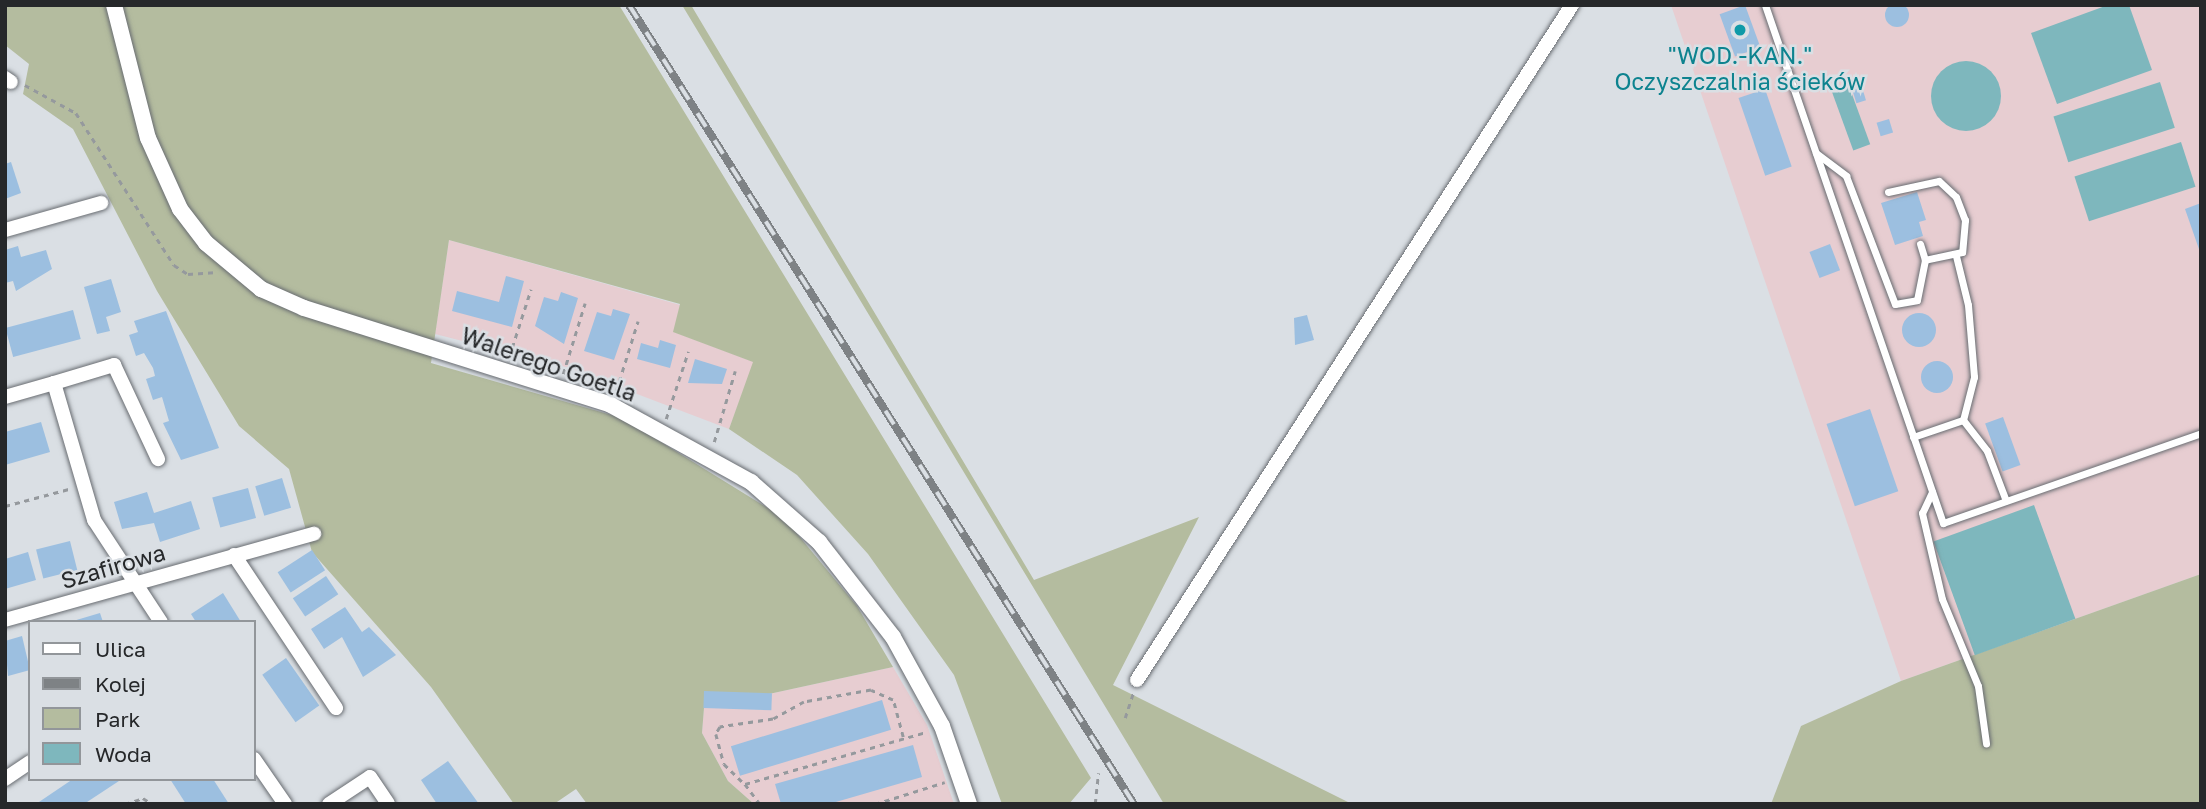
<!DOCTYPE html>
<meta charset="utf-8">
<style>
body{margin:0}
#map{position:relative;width:2206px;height:809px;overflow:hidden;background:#dadfe4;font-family:"Golos Text",sans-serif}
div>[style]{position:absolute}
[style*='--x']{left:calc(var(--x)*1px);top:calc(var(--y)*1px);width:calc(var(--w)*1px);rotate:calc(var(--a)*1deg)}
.industrial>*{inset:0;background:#e7cdd1}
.green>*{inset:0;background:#b4bc9f}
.water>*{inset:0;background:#7eb7bd;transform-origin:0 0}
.round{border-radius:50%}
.building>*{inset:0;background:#9cbfe0;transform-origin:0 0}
.path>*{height:2.5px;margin-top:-1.25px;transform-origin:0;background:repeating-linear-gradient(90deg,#95999d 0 5px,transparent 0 10px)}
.roads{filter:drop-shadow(0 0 2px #686c71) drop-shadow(0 0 2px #686c71)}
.service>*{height:7px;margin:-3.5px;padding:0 3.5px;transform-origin:3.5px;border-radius:3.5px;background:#fff}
.minor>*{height:14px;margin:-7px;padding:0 7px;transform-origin:7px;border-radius:7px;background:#fff}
.tertiary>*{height:16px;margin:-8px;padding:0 8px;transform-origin:8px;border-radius:8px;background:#fff}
.rail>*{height:8px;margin-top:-4px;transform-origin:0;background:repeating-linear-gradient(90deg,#dadfe4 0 16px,#7e8285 0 32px);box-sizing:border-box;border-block:2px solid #7e8285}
.dots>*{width:19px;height:19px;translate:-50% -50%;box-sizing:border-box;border:4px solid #dadfe4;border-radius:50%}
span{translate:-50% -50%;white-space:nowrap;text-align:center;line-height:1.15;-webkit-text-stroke:5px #dadfe4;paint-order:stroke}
.culture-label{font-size:23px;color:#0d838f}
.street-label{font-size:23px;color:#26282a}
.frame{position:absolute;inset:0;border:7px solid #26282a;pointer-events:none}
.legend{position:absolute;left:28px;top:620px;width:228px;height:161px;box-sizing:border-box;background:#dadfe4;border:2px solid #92969a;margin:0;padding:9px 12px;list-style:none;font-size:21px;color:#26282a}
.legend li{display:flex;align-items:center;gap:14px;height:35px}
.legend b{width:35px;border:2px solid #92969a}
</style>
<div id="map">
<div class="industrial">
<i style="clip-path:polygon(1671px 5px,2201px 5px,2201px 574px,1901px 681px)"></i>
<i style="clip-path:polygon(449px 240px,680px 305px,674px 332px,754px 362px,729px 429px,566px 367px,435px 334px)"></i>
<i style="clip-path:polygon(893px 667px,927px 725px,954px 804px,754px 804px,728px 781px,702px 733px,704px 708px)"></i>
</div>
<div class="green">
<i style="clip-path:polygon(5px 5px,619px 5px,1091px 778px,1069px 804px,1002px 804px,954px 675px,868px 554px,797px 475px,729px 429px,753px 362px,673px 332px,680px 304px,449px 240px,431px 363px,622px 418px,784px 518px,857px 606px,893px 667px,704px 708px,702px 733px,728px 781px,754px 804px,587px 804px,576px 789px,554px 804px,514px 804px,431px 687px,312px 552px,289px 469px,239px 426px,157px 291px,73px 129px,23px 94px,29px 64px,5px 45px)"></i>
<i style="clip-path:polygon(682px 5px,691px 5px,1034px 580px,1199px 517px,1113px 685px,1352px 804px,1164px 804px)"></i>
<i style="clip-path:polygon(2201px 574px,2201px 804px,1771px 804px,1801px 726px,1901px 681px)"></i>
</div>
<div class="water">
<i style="clip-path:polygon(2108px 5px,2129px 5px,2152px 70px,2057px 104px,2031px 33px)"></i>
<i class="round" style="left:1931px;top:61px;width:70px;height:70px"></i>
<i style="left:2160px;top:82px;width:48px;height:112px;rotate:72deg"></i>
<i style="left:1849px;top:86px;width:62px;height:18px;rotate:70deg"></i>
<i style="left:2181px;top:142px;width:47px;height:112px;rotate:72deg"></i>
<i style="left:2034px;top:505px;width:121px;height:107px;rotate:70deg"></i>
</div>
<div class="building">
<i class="round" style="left:1885px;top:3px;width:24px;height:24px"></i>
<i style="left:1745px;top:5px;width:45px;height:27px;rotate:70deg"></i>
<i style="left:1861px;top:84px;width:17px;height:10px;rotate:73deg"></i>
<i style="left:1765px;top:89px;width:82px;height:28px;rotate:71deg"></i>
<i style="left:1889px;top:119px;width:14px;height:13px;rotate:73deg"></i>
<i style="clip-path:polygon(11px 162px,21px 193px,5px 199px,5px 164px)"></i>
<i style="clip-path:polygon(1917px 192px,1926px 220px,1919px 222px,1923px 236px,1895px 245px,1881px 203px)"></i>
<i style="clip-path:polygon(2201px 203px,2201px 252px,2200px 252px,2185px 209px)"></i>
<i style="left:1830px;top:244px;width:28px;height:22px;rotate:69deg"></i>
<i style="clip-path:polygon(18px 246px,21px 257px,46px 250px,52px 269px,16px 291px,13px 281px,5px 283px,5px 250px)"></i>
<i style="clip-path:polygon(506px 276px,524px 281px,512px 327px,452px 311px,457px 291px,499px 302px)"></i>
<i style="clip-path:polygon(111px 279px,121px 312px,106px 317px,110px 331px,97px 334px,84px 287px)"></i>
<i style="clip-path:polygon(561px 292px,578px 298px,564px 344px,535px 326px,544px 297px,558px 301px)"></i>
<i style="clip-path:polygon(613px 309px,630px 314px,614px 360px,584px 351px,597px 312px,611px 316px)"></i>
<i style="left:73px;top:310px;width:30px;height:70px;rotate:75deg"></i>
<i style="clip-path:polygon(166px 311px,219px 448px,181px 460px,163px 423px,169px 421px,162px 397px,153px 400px,146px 379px,155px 376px,153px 368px,144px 353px,136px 356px,129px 335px,138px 332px,134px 321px)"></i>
<i class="round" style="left:1902px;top:313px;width:34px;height:34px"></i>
<i style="clip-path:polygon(1307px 315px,1314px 340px,1295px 345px,1294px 318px)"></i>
<i style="clip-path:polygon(660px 340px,676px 345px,670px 368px,637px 359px,641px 343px,658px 348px)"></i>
<i style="clip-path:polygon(695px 359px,727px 369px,722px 384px,688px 383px)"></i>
<i class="round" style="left:1921px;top:361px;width:32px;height:32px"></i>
<i style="left:1870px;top:409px;width:87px;height:46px;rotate:71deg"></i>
<i style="left:2003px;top:417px;width:51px;height:19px;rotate:70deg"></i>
<i style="clip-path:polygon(41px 422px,50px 452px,5px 465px,5px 432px)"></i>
<i style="left:282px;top:478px;width:31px;height:28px;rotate:73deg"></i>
<i style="left:248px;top:488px;width:31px;height:37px;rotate:75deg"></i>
<i style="clip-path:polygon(147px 492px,154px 513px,191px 501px,200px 529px,160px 542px,154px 523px,122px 529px,114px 502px)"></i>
<i style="left:70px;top:541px;width:30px;height:35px;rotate:76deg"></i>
<i style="left:312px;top:550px;width:24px;height:41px;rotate:57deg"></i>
<i style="clip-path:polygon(28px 552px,36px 580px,5px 589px,5px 559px)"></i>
<i style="left:326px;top:576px;width:22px;height:40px;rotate:56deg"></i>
<i style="clip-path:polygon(223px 593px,241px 622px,196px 622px,191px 614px)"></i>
<i style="clip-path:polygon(345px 607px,362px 632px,369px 627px,396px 655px,363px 677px,342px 637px,324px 649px,311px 629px)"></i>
<i style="clip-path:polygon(100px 613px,103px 622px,73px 622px,73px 621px)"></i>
<i style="clip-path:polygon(22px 636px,30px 670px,8px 676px,5px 641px)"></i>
<i style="left:286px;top:658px;width:58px;height:29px;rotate:55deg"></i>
<i style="left:704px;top:691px;width:68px;height:17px;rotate:2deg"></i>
<i style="left:882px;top:700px;width:31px;height:158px;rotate:73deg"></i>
<i style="clip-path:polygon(913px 745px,922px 777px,829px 804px,781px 804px,775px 784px)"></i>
<i style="clip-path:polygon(448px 761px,479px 804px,437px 804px,421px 780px)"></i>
<i style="clip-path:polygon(73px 779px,122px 779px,84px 804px,36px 804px)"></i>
<i style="clip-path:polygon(170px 779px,213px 779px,229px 804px,186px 804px)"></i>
</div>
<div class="path">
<i style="--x:25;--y:85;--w:58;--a:28.8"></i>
<i style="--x:76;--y:113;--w:181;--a:57.2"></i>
<i style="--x:174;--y:265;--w:17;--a:33"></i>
<i style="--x:188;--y:274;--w:26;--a:-4"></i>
<i style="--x:509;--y:357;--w:71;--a:-72.1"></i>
<i style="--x:563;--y:374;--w:74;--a:-72.8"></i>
<i style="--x:616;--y:391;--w:73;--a:-72.6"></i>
<i style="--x:666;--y:419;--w:71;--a:-71.8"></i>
<i style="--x:714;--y:442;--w:74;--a:-73.5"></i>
<i style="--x:5;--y:506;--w:66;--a:-14.9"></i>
<i style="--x:1125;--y:718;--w:26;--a:-72"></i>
<i style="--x:903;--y:737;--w:38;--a:-105"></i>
<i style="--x:893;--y:700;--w:24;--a:-156"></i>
<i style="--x:871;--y:690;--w:68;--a:169.8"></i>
<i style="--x:804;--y:702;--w:35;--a:151"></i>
<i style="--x:773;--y:719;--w:54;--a:171.4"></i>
<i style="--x:720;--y:727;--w:8;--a:120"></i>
<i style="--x:716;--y:734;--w:31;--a:75"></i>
<i style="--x:724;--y:764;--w:29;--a:44"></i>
<i style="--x:745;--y:784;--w:188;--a:-16"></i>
<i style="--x:745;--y:784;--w:25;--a:53"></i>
<i style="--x:125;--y:804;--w:19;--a:-18"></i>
<i style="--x:143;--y:798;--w:11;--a:34"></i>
<i style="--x:875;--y:804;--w:73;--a:-17.4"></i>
<i style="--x:1095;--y:804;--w:31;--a:-84"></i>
</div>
<div class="roads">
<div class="service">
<i style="--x:1765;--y:5;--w:548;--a:71.04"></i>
<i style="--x:1943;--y:523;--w:273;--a:-19.2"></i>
<i style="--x:1816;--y:153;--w:38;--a:37"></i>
<i style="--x:1846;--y:176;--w:137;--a:69.1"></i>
<i style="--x:1895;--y:304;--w:22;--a:-10"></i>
<i style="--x:1917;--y:300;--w:41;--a:-78.7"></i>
<i style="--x:1888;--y:192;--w:52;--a:-12.2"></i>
<i style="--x:1939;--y:181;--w:23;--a:43"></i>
<i style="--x:1956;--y:197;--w:25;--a:69"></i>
<i style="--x:1965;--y:220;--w:32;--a:95"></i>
<i style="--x:1962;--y:252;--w:38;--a:168"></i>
<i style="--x:1925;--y:260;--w:17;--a:-107"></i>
<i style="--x:1956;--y:256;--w:50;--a:76.2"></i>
<i style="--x:1968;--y:305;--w:72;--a:85.2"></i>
<i style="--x:1974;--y:377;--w:44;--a:104.3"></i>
<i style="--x:1963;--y:420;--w:39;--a:52"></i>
<i style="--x:1987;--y:451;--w:53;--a:69.2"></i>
<i style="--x:1913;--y:437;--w:53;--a:-18.8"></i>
<i style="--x:1932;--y:492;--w:23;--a:115"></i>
<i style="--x:1922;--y:513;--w:88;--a:76.9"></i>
<i style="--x:1942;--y:599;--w:94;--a:67.5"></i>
<i style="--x:1978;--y:686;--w:58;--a:82"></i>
</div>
<div class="minor">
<i style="--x:5;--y:78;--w:7;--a:34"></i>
<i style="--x:5;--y:230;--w:100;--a:-15.7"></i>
<i style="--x:54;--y:383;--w:63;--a:-16.7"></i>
<i style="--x:114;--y:365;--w:104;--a:64.9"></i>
<i style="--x:5;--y:397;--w:51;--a:-15.9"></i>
<i style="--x:54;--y:383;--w:143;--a:73.7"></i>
<i style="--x:94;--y:520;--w:122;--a:56.7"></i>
<i style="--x:234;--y:555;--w:184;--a:56.3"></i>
<i style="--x:5;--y:620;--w:321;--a:-15.6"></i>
<i style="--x:1137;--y:680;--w:803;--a:-57.2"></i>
<i style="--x:254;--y:759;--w:55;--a:55.4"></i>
<i style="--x:5;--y:779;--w:30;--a:-34"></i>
<i style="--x:329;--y:804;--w:49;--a:-33.4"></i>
<i style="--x:370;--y:777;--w:32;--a:56"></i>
</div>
<div class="tertiary">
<i style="--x:114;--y:5;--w:137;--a:75.7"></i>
<i style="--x:148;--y:138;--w:78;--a:65.7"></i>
<i style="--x:180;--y:209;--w:43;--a:52.6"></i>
<i style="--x:206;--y:243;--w:72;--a:39.9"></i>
<i style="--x:261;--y:289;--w:47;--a:23.8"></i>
<i style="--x:304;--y:308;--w:322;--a:17.5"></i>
<i style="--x:611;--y:405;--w:160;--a:28.8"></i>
<i style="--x:751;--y:482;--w:91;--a:41.4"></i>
<i style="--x:819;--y:542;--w:120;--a:52.1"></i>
<i style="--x:893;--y:637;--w:102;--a:61.2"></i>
<i style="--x:942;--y:726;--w:83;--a:70.9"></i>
</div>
</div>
<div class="rail">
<i style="--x:629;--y:5;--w:945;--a:57.71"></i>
</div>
<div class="dots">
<i style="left:1740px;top:30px;background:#0f9aa8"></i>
</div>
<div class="culture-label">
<span style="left:1740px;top:68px">"WOD.-KAN."<br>Oczyszczalnia ścieków</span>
</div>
<div class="street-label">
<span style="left:549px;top:364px;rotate:19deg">Walerego Goetla</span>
<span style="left:113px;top:566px;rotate:-16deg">Szafirowa</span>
</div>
<div class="frame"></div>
<ul class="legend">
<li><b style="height:9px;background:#fff"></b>Ulica</li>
<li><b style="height:9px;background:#7e8285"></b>Kolej</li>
<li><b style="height:19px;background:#b4bc9f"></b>Park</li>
<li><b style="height:19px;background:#7eb7bd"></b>Woda</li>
</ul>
</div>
